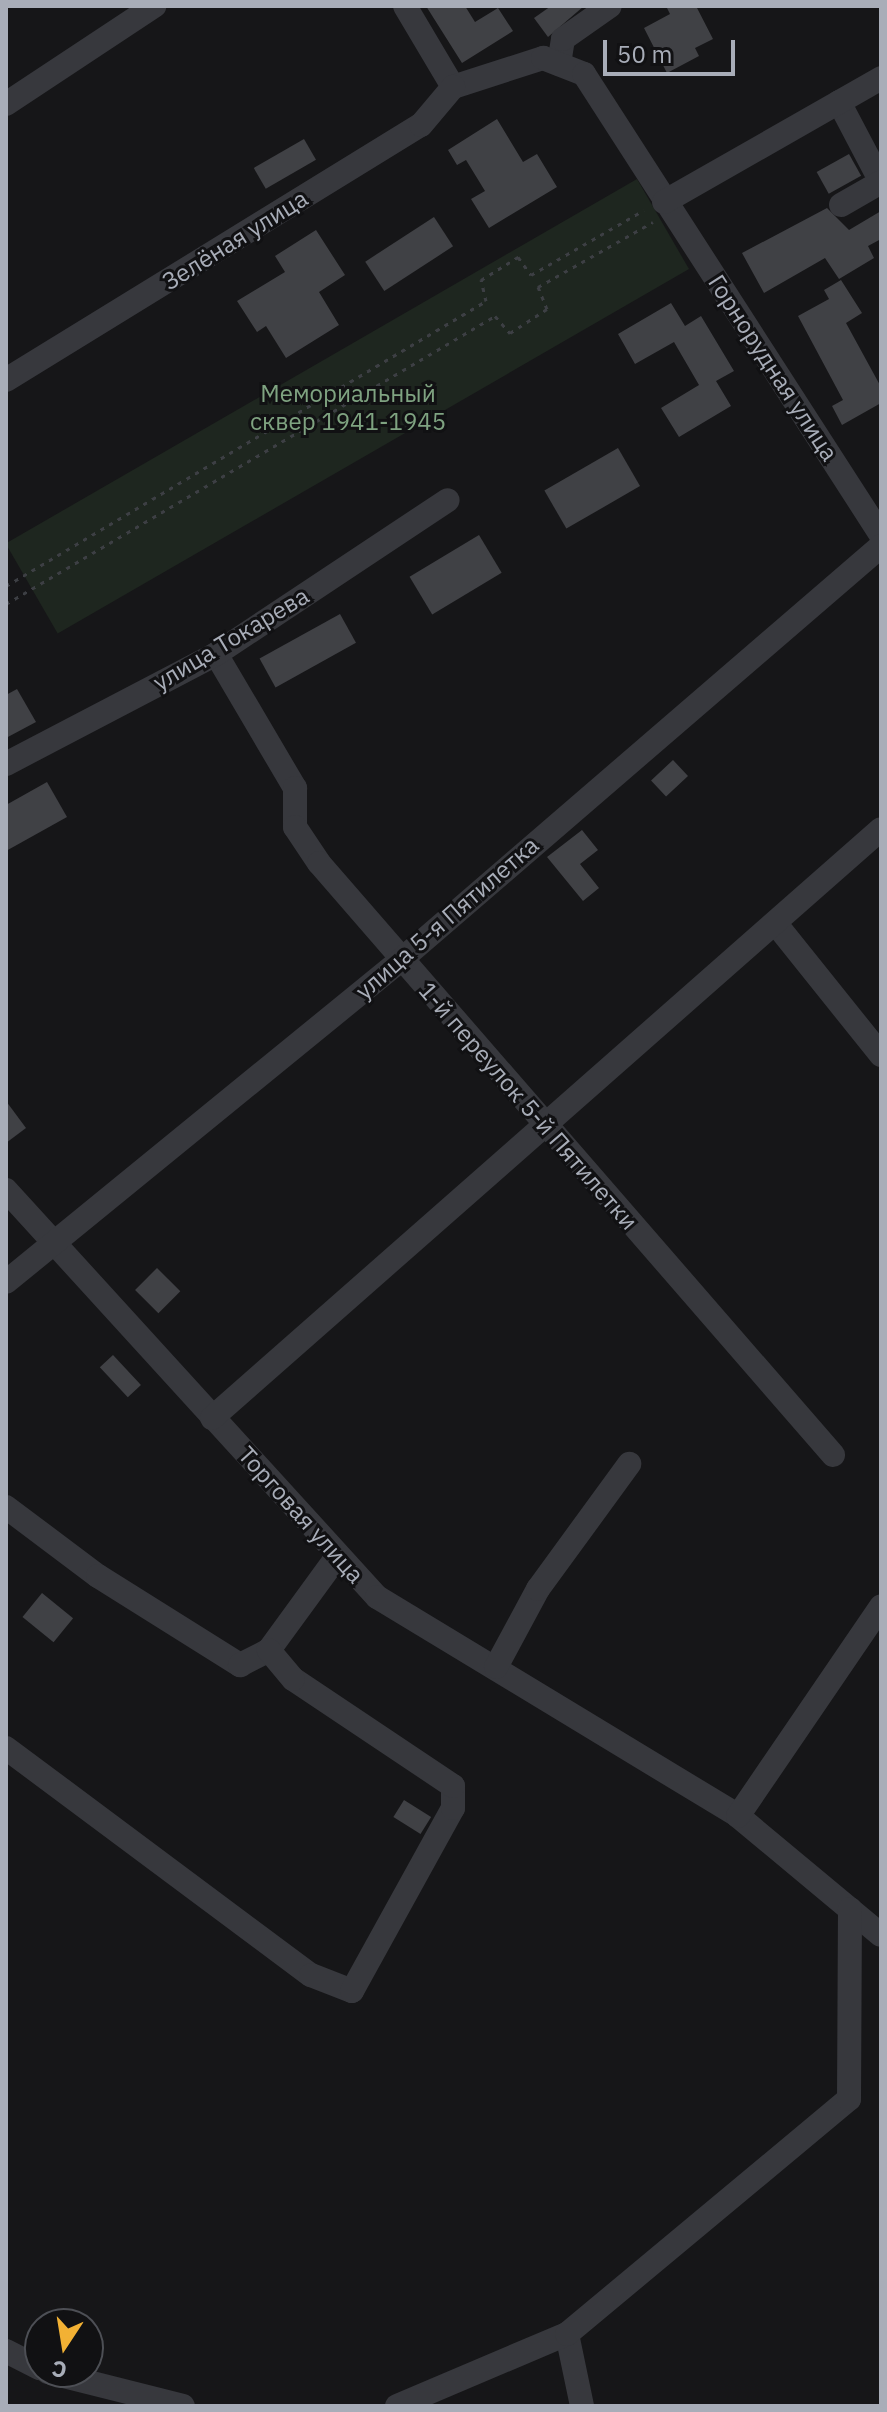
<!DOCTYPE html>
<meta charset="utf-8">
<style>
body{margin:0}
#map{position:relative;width:887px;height:2412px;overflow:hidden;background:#161618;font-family:"IBM Plex Sans",sans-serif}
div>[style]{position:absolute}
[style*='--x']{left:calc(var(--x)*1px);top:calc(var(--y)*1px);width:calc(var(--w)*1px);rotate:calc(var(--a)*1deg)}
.green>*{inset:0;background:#1e261f;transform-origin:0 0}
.building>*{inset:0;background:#404145;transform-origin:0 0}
.path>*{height:3px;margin-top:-1.5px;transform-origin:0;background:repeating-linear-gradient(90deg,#3d3f44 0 4px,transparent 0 10px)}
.minor>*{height:24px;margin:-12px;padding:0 12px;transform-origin:12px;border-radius:12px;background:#37383d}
span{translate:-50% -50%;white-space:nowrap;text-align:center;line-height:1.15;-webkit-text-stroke:6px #111113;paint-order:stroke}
.street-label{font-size:24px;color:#a8adb8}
.park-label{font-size:24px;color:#7fa381}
.frame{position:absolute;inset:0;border:8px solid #a8adb8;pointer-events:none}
.north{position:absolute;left:24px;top:2308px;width:80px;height:80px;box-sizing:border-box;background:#111113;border:2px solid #4d4f55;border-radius:50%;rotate:192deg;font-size:22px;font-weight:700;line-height:32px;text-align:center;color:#a8adb8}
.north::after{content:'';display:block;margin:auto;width:28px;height:36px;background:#f2b134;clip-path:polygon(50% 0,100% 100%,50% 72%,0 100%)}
.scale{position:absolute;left:603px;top:40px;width:132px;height:36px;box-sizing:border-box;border:4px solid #a8adb8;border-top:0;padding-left:10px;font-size:24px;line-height:28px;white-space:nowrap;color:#a8adb8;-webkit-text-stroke:6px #111113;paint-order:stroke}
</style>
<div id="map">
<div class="green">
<i style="left:637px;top:179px;width:104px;height:729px;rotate:60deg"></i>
</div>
<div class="building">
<i style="clip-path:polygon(426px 6px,465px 6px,475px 22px,498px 8px,513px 31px,462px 63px)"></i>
<i style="clip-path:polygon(551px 6px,584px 6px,548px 37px,534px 18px)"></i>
<i style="clip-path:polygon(666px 6px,696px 6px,713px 39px,695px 48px,699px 56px,667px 73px,644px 28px,670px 14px)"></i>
<i style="clip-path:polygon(497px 119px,523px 162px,537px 154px,557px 187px,489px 228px,471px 199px,485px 191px,466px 160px,457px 165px,448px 150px)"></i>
<i style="left:304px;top:139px;width:24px;height:58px;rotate:60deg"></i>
<i style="left:849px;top:154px;width:25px;height:37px;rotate:61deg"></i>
<i style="clip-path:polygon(827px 208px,849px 230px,881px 211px,881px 239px,868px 246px,874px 258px,839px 279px,825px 258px,764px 293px,742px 253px)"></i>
<i style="left:434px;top:217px;width:35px;height:82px;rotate:57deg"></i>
<i style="clip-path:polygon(316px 230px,345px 275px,319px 292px,339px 325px,286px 358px,266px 326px,257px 332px,237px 301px,285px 272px,275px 256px)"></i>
<i style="clip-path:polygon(841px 280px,862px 313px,846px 323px,881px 387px,881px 403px,842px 425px,832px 406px,843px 400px,798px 316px,829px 299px,824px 290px)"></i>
<i style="clip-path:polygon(671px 303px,685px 326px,701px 316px,734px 371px,716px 381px,731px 406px,679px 437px,661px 408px,699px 385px,674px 342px,635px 364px,618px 334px)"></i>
<i style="left:618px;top:448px;width:44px;height:85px;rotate:60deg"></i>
<i style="left:479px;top:535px;width:44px;height:81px;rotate:59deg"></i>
<i style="left:340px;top:614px;width:33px;height:92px;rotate:61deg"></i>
<i style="clip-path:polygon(17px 689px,36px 722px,6px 738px,6px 695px)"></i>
<i style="left:673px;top:760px;width:22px;height:30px;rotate:47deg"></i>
<i style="clip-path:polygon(47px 782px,67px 817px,6px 851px,6px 805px)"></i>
<i style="clip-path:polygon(582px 830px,598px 850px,580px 864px,599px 888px,583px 901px,547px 857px)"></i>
<i style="clip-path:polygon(6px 1101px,26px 1128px,6px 1143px)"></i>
<i style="left:157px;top:1268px;width:33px;height:31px;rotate:45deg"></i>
<i style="left:113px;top:1355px;width:41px;height:18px;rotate:47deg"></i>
<i style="left:42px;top:1593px;width:40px;height:31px;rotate:39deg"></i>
<i style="left:404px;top:1800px;width:32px;height:20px;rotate:32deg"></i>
</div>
<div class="path">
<i style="--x:6;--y:586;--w:558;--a:-30.7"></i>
<i style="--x:486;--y:301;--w:22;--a:-103"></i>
<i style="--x:481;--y:280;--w:44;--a:-31.9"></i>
<i style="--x:518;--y:257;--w:22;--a:54"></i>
<i style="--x:531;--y:275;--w:130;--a:-29.9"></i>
<i style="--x:6;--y:604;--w:568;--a:-30.5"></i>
<i style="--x:495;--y:316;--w:23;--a:49"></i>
<i style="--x:510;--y:333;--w:44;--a:-33"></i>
<i style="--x:547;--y:309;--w:24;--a:-112"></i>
<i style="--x:538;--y:287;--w:132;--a:-29.5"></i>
</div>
<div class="minor">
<i style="--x:405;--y:6;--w:94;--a:59.3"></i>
<i style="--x:559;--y:64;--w:25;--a:-81"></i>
<i style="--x:563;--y:39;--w:57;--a:-35.1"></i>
<i style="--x:453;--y:87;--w:95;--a:-17.9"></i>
<i style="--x:543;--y:58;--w:44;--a:21.3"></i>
<i style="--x:584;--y:74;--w:548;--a:57.21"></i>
<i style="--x:839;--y:102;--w:90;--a:62.3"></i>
<i style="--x:6;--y:104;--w:178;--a:-33.5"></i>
<i style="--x:664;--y:202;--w:250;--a:-29.7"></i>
<i style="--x:841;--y:205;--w:46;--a:-29.9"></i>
<i style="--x:6;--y:380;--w:487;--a:-31.6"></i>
<i style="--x:421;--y:125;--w:50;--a:-49.9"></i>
<i style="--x:216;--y:654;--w:156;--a:59.5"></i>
<i style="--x:295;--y:788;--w:39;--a:90"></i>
<i style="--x:295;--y:827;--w:43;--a:56.3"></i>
<i style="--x:319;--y:863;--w:784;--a:49.03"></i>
<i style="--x:6;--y:764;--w:237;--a:-27.6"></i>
<i style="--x:216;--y:654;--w:278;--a:-33.6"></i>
<i style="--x:776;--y:924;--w:168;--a:51.3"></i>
<i style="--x:6;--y:1190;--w:551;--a:47.65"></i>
<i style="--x:377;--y:1597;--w:422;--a:31.2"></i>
<i style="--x:738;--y:1816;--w:186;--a:39.8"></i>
<i style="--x:6;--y:1282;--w:511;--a:-39.2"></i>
<i style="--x:402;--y:959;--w:632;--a:-40.77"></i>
<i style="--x:212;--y:1418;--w:891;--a:-41.36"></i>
<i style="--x:6;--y:1507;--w:115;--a:36.9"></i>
<i style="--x:98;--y:1576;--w:168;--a:32.1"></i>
<i style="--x:240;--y:1665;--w:33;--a:-27"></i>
<i style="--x:269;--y:1650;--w:114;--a:-53.9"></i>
<i style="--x:496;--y:1667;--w:89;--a:-61.7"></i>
<i style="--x:538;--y:1589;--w:155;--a:-53.9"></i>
<i style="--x:6;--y:1748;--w:380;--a:36.7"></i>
<i style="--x:311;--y:1975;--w:44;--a:21.3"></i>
<i style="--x:352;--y:1991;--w:209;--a:-61.1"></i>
<i style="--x:453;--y:1808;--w:22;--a:-90"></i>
<i style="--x:453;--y:1786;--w:192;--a:-146.2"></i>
<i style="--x:293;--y:1679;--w:38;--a:-130"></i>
<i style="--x:738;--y:1816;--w:254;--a:-55.7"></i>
<i style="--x:567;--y:2334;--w:74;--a:78.2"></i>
<i style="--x:6;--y:2351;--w:38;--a:27"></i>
<i style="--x:48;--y:2372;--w:139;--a:14.1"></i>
<i style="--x:397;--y:2406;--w:185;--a:-23"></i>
<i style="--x:567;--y:2334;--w:367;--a:-39.8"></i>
<i style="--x:849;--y:2099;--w:190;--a:-89.7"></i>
</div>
<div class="street-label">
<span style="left:235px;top:240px;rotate:-32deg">Зелёная улица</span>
<span style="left:773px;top:368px;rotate:57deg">Горнорудная улица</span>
<span style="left:231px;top:639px;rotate:-31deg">улица Токарева</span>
<span style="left:447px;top:918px;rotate:-41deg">улица 5-я Пятилетка</span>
<span style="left:528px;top:1106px;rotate:49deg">1-й переулок 5-й Пятилетки</span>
<span style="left:301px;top:1515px;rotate:48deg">Торговая улица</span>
</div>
<div class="park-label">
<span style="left:348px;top:408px">Мемориальный<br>сквер 1941-1945</span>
</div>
<div class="frame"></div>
<div class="north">С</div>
<div class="scale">50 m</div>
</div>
